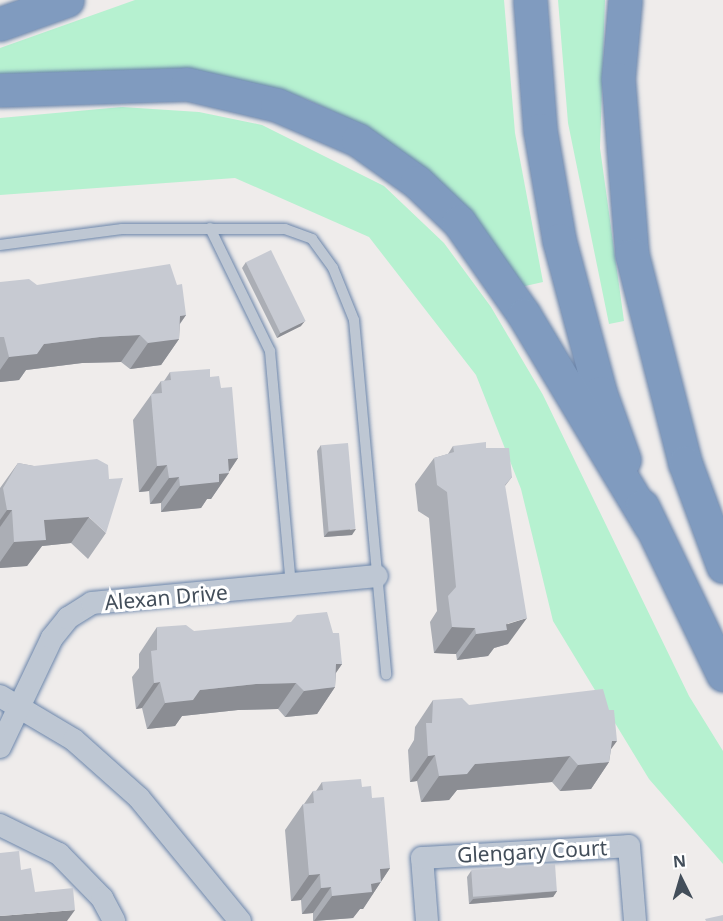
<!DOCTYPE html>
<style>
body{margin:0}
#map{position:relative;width:723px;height:921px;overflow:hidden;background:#efeceb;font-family:"Noto Sans",sans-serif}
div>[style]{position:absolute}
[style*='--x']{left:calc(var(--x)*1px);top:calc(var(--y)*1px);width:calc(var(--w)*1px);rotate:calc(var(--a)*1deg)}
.green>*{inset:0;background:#b6f1d0}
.roads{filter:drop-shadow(0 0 2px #6b85aa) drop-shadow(0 0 2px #6b85aa)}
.service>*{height:10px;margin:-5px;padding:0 5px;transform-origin:5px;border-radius:5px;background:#bec7d3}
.minor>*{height:22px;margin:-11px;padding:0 11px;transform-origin:11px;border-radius:11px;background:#bec7d3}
.motorway>*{height:33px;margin:-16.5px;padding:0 16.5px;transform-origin:16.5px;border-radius:16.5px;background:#809bbf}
.wall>*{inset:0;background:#abaeb5}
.shaded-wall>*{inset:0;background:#8b8d93}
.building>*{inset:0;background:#c7cad2;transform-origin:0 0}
span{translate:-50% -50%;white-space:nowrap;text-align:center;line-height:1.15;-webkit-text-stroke:6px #fff;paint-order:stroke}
.street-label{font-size:21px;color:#434e5a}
.north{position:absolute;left:651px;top:849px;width:60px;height:60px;-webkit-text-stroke:4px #fff;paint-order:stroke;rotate:355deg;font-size:16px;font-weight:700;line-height:24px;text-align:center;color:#434e5a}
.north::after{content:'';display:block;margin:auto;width:21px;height:27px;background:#434e5a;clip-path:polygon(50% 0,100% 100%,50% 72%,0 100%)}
</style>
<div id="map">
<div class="green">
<i style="clip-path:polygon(135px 0,504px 0,515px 133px,543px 282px,521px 287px,343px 116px,306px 99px,265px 86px,0 77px,0 48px)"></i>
<i style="clip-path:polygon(558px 0,605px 0,600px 148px,624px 321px,609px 324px,568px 123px)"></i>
<i style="clip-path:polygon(122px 107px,199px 112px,262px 125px,384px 186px,444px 243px,491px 307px,543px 395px,689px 696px,723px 751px,723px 864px,649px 779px,553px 621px,521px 489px,476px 375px,369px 237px,235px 178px,0 195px,0 118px)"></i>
</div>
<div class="roads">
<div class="service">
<i style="--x:210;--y:228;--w:137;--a:64"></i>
<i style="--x:270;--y:351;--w:235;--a:84.9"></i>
<i style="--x:0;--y:245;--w:123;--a:-7.5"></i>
<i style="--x:122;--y:229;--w:163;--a:0"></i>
<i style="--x:285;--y:229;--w:29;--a:20"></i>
<i style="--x:312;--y:239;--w:36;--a:54"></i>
<i style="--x:333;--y:268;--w:56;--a:68"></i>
<i style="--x:354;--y:320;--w:356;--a:84.8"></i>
</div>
<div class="minor">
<i style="--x:0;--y:696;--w:86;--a:30.7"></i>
<i style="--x:74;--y:740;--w:87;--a:41.7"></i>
<i style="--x:139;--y:798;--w:159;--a:50.6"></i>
<i style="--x:0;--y:747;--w:121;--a:-64.5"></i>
<i style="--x:52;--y:638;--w:26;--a:-51"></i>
<i style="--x:68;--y:618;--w:28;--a:-32"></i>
<i style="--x:92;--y:603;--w:286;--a:-5.4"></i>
<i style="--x:0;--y:825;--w:66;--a:26.2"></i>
<i style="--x:59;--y:854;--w:62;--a:45.7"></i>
<i style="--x:102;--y:898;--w:26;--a:62"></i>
<i style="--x:427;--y:921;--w:63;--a:-94.5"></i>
<i style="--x:422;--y:858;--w:207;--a:-3.3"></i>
<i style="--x:629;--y:846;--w:75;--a:85.4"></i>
</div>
<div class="motorway">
<i style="--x:530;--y:0;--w:130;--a:85.6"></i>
<i style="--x:540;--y:130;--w:112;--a:80.2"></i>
<i style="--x:559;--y:240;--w:158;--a:75"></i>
<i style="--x:600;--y:393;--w:71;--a:70.3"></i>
<i style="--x:625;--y:0;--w:79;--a:95.1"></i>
<i style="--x:618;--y:79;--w:177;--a:85.5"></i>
<i style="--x:632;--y:255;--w:215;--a:75.7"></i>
<i style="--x:685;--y:463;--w:110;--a:69.7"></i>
<i style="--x:0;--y:24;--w:71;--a:-19.7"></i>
<i style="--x:0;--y:90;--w:187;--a:-1.8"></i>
<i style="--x:187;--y:84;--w:92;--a:13.1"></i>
<i style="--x:277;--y:105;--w:88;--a:23.4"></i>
<i style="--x:358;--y:140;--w:72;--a:35.4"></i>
<i style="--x:417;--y:182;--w:58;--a:43.6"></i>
<i style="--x:459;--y:222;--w:113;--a:55"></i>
<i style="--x:524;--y:315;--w:245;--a:59"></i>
<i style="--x:642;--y:506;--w:187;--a:64.3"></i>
</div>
</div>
<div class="wall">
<i style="clip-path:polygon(246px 262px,301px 326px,277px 338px,242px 268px)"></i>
<i style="clip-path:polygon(0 283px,37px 285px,186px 315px,180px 324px,179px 339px,161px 365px,130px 369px,121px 362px,82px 363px,26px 370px,19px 380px,0 382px)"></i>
<i style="clip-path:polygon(170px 372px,210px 377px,221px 388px,238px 458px,211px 499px,207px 499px,201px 508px,161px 512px,161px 503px,150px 504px,149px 491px,139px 492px,133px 420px,161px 381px,164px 381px)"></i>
<i style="clip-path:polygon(321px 445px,352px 535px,324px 537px,317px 451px)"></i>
<i style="clip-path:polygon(453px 446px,486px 448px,512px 477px,505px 486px,508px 644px,494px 648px,488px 656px,457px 660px,456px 654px,434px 653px,430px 622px,437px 611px,429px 518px,418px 511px,415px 484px,434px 458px,448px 454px)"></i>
<i style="clip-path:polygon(18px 463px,34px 466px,106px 533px,88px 559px,71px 543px,42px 546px,27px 566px,0 568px,0 488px)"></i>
<i style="clip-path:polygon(157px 627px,194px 631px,333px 633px,342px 664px,336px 673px,335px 687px,317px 714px,285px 717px,278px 709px,238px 710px,182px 716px,175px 726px,147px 729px,142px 708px,136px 709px,132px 677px,139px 668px,139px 654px)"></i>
<i style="clip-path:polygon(433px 700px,469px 705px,611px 750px,609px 762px,591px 789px,560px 791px,552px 782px,495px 787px,457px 790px,449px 800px,421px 802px,417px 781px,410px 782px,408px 750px,414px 740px,415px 727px)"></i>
<i style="clip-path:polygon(322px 782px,362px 787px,372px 798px,390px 868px,363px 909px,360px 909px,353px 918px,313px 921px,313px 913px,302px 914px,301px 900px,291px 901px,285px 830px,303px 804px,304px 804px,313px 791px,316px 791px)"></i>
<i style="clip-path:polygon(471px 871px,557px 891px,553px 897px,469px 904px,467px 877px)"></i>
</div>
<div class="shaded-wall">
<i style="clip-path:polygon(186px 315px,168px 340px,179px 339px,161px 365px,130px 369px,148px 343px,180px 316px)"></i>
<i style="clip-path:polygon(305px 321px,301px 326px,277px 338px,281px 332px)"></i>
<i style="clip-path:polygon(140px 335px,121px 362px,82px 363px,26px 370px,19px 380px,0 382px,0 370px,9px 357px,44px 344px,100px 337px)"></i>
<i style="clip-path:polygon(238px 458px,228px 473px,229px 473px,211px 499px,207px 499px,201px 508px,161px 512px,180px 486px,228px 459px)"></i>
<i style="clip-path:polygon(167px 465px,149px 491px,139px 492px,157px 466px)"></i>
<i style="clip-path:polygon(179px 477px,161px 503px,150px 504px,169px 478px)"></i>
<i style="clip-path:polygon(7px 510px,12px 510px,0 527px,0 520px)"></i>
<i style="clip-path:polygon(89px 517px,71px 543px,42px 546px,27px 566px,0 568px,0 562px,14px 542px,44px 520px)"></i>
<i style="clip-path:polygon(356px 529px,352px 535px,324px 537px,328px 532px)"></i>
<i style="clip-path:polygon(527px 618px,508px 644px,494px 648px,488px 656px,457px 660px,476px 634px)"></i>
<i style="clip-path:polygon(452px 627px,475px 628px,456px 654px,434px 653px)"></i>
<i style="clip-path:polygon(336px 664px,342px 664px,325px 688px,335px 687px,317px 714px,285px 717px,304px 691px)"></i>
<i style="clip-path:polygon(160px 682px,142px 708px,136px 709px,154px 683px)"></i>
<i style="clip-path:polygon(296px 683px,278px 709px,238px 710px,182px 716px,175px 726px,147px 729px,165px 703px,200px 690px,256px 684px)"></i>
<i style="clip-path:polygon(612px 741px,617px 741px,601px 763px,609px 762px,591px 789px,560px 791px,578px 765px)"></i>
<i style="clip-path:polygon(435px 755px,417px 781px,410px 782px,428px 756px)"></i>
<i style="clip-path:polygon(570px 756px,552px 782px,457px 790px,449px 800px,421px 802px,439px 776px,475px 764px)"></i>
<i style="clip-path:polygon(390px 868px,363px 909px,360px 909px,353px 918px,314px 921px,332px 896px,380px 869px)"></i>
<i style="clip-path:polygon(320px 874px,301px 900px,291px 901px,309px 875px)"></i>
<i style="clip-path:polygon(331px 887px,313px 913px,302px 914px,321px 888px)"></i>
<i style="clip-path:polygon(557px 891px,553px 897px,469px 904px,473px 899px)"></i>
<i style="clip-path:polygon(75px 910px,67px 921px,0 921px,0 916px)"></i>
</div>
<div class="building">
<i style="left:271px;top:250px;width:79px;height:28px;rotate:64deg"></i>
<i style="clip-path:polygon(170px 264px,177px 285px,182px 284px,186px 315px,180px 316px,179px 339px,148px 343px,140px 335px,100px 337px,44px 344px,37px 354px,9px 357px,4px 337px,0 337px,0 282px,29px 279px,37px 285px)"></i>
<i style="clip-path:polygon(210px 369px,210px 377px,219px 376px,221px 388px,232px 387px,238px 458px,228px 459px,229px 473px,219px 474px,219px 482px,180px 486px,179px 477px,169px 478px,167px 465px,157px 466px,151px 394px,162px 393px,161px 381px,171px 380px,170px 372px)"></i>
<i style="clip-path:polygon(486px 442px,486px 448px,509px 448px,512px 477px,505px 485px,527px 618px,506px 624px,507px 630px,476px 634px,475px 628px,452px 627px,448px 596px,456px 587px,447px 492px,437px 485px,434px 458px,454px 452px,453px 446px)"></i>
<i style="left:348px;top:443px;width:86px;height:27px;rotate:85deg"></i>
<i style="clip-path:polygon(97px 459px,108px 465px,109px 479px,123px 478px,106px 533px,89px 517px,44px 520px,46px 540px,14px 542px,12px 510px,7px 510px,3px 488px,18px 463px,34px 466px)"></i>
<i style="clip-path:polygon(327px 612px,333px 633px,339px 633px,342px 664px,336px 664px,335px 687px,304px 691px,296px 683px,256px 684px,200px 690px,193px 700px,165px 703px,160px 682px,154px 683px,151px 651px,157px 650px,157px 627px,186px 625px,194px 631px,291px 622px,297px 615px)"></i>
<i style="clip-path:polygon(603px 689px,609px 710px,614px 710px,617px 741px,612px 741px,609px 762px,578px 765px,570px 756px,513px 761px,475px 764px,467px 774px,439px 776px,435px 755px,428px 756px,426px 723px,432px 723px,433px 700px,462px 698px,469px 705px)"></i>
<i style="clip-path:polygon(361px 779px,362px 787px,371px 786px,372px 798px,384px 797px,390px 868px,380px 869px,381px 882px,371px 884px,372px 892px,332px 896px,331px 887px,321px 888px,320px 874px,309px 875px,303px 804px,314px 803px,313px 791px,323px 790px,322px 782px)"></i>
<i style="clip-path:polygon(19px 851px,21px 870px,31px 868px,35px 892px,73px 888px,75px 910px,0 916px,0 853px)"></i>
<i style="left:555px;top:864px;width:27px;height:84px;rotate:86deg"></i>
<i style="clip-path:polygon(723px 915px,723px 921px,706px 921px,705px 919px)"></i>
</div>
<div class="street-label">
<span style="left:166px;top:597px;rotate:-5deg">Alexan Drive</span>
<span style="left:532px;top:851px;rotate:-3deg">Glengary Court</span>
</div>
<div class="north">N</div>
</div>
